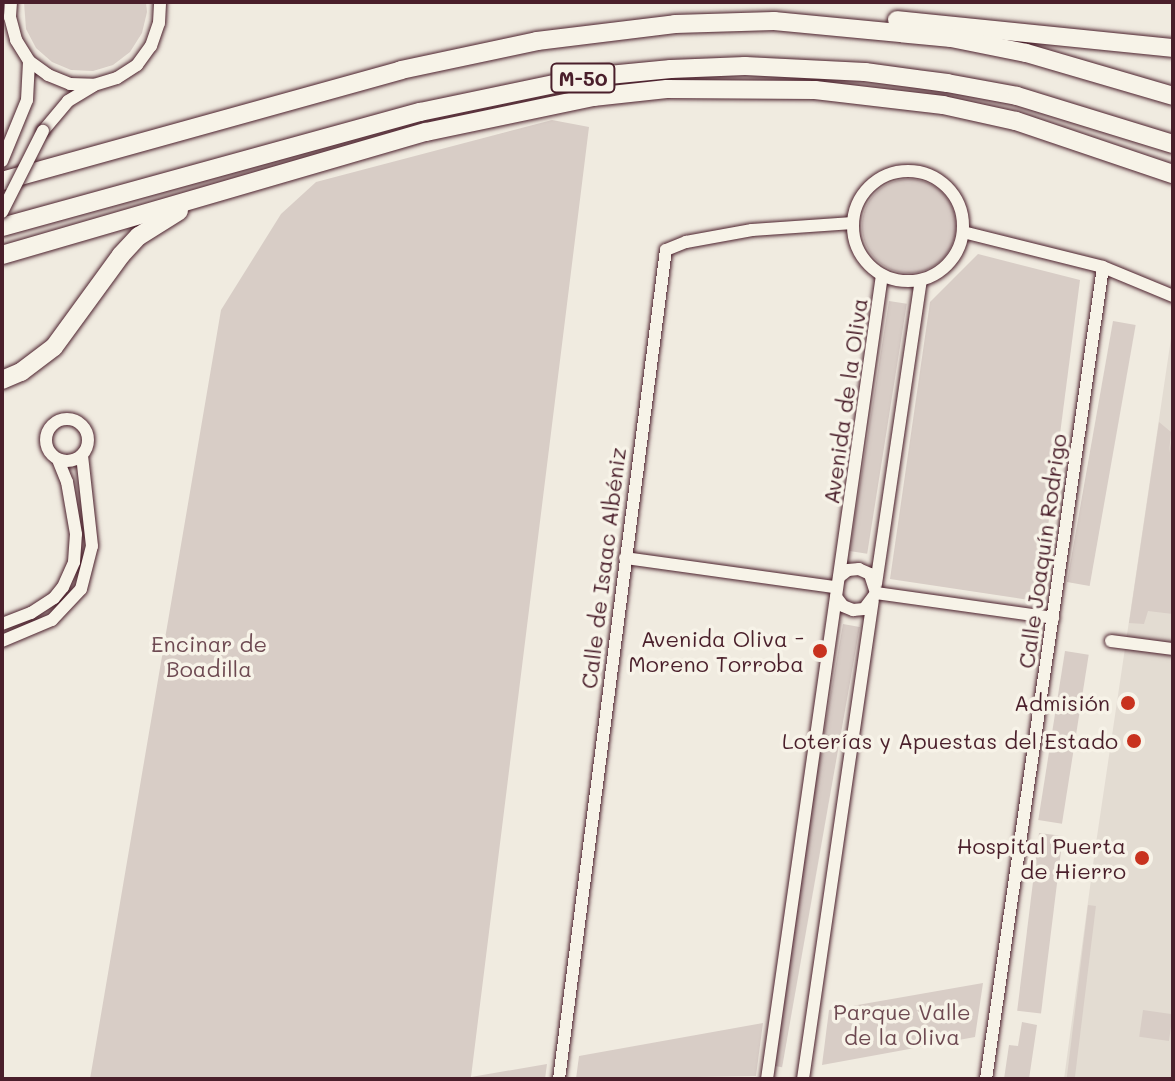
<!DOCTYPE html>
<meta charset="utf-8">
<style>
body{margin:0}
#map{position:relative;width:1175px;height:1081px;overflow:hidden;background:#f0ebe0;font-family:Mali,sans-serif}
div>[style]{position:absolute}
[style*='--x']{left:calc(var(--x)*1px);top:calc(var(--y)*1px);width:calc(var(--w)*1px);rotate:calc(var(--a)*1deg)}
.built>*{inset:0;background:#e3dcd2}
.green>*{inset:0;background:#d8cdc6;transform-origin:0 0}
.round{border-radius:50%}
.roads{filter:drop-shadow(0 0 2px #4a1f2b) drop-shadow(0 0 2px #4a1f2b)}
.minor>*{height:12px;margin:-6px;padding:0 6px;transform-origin:6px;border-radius:6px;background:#f7f3e8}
.minor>.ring{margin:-6px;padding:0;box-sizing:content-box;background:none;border:12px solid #f7f3e8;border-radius:50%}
.highway>*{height:18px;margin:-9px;padding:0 9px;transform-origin:9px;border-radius:9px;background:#f7f3e8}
.bridges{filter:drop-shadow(0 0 2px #4a1f2b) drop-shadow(0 0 2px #4a1f2b)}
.minor-bridge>*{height:12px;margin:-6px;padding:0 6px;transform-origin:6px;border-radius:6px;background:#f7f3e8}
.dots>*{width:22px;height:22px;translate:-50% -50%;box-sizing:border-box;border:4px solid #f7f3e8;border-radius:50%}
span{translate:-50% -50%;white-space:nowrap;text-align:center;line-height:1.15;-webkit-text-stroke:7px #f7f3e8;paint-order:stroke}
.shield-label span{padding:2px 6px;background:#f7f3e8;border:2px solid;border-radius:6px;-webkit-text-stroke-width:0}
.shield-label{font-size:20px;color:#4a1f2b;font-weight:700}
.street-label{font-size:22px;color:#4a1f2b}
.poi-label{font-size:22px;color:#4a1f2b}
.right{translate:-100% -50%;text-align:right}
.park-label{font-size:22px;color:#6e4a52}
.frame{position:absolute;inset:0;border:4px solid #4a1f2b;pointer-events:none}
</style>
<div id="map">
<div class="built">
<i style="clip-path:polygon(1173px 325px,1173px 1079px,1064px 1079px,1095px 850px)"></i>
</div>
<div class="green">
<i style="clip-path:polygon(24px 2px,146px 2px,147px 12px,142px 33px,130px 52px,113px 65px,93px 71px,71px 70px,52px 62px,36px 48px,26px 29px)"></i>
<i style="clip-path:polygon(552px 120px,589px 127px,471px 1077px,547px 1064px,545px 1079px,90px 1079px,221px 310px,281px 214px,316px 182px)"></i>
<i class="round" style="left:862px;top:179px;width:94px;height:94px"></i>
<i style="clip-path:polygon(978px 254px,1080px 280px,1039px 596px,1029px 600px,890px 579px,930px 302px)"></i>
<i style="left:889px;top:301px;width:18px;height:253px;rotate:9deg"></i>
<i style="left:1113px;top:321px;width:23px;height:265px;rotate:10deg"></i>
<i style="clip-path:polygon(1159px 422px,1171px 432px,1169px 453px,1173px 433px,1173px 614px,1148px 611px,1144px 624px,1129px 623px)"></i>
<i style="left:843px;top:624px;width:17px;height:447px;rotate:10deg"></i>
<i style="left:1065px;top:651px;width:24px;height:171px;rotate:9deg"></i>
<i style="left:1039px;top:833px;width:24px;height:179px;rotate:7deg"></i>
<i style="left:1088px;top:905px;width:8px;height:176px;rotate:7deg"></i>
<i style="clip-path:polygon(983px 983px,975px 1037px,822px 1065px,829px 1010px)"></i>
<i style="left:1143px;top:1010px;width:30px;height:27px;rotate:8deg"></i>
<i style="clip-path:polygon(1022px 1022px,1037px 1025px,1029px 1079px,1004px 1079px,1009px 1045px,1018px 1046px)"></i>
<i style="clip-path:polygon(763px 1023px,756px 1076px,576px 1079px,579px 1056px)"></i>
</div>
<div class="roads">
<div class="minor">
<i style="--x:11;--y:2;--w:15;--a:94"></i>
<i style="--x:10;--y:17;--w:24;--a:75"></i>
<i style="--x:16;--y:40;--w:25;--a:58"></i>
<i style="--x:29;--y:61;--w:24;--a:36"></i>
<i style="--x:48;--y:75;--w:24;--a:22"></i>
<i style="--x:70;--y:84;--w:24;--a:2"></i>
<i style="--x:94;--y:85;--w:24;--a:-17"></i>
<i style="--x:117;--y:78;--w:24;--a:-33"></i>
<i style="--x:137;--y:65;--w:24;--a:-54"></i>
<i style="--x:151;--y:46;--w:24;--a:-71"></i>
<i style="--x:159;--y:23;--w:21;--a:-87"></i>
<i style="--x:43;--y:131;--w:39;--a:-50"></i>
<i style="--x:68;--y:101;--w:29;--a:-31"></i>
<i style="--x:2;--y:161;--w:66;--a:-67.7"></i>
<i style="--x:27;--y:100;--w:39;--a:-87"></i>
<i class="ring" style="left:853px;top:171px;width:98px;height:98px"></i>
<i style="--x:963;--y:232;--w:144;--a:14"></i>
<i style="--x:1103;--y:267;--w:76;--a:22.5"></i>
<i class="ring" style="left:46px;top:419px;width:30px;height:30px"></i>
<i style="--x:625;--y:558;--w:212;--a:7.9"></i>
<i style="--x:876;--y:584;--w:307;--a:-81.6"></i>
<i style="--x:876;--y:593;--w:179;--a:8"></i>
<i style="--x:836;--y:597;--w:11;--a:52"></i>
<i style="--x:843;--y:606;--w:11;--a:22"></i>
<i style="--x:853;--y:610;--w:11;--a:-5"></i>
<i style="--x:864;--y:609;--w:20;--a:-53"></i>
<i style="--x:876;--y:593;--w:20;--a:-108"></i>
<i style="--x:870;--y:574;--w:12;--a:-156"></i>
<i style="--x:859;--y:569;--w:11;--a:175"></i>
<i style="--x:848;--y:570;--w:11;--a:142"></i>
<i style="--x:2;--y:624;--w:31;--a:-21"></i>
<i style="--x:31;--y:613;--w:27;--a:-33"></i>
<i style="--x:54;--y:598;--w:14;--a:-51"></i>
<i style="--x:63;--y:587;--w:27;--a:-66"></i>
<i style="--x:74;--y:562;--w:28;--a:-86"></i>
<i style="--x:76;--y:534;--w:53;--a:-99.8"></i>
<i style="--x:67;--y:482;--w:24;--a:-112"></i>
<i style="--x:2;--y:641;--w:54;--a:-22.8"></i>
<i style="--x:52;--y:620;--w:42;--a:-46.9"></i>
<i style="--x:81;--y:589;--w:44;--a:-75.7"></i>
<i style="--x:92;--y:546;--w:91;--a:-96.3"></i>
<i style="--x:1111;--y:641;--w:63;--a:7.4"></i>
<i style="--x:559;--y:1079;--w:836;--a:-82.65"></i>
<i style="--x:666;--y:250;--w:22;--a:-22"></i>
<i style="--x:686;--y:242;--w:67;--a:-10.3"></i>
<i style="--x:752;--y:230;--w:101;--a:-4"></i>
<i style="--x:767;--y:1079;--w:812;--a:-81.86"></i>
<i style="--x:803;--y:1079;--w:483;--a:-81.7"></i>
<i style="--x:986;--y:1079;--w:820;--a:-81.8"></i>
</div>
<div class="highway">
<i style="--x:897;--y:20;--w:277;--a:5.8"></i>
<i style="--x:2;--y:181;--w:414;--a:-15.5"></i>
<i style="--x:401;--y:70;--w:139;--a:-12"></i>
<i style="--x:537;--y:41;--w:139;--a:-7"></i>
<i style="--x:675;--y:24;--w:99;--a:-1.7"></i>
<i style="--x:774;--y:21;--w:178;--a:5.5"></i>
<i style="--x:951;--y:38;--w:76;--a:11.3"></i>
<i style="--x:1026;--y:53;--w:153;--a:16.3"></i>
<i style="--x:2;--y:227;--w:434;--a:-15.4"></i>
<i style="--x:420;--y:112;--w:172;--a:-11.8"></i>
<i style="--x:588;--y:77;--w:83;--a:-5.5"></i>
<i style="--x:671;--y:69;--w:74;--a:-2.3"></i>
<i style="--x:745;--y:66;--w:120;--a:2.9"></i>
<i style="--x:865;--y:72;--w:83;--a:7.6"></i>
<i style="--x:947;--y:83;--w:71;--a:10.5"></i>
<i style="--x:1017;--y:96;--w:163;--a:17.1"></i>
<i style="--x:2;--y:255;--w:441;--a:-16.2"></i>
<i style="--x:426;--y:132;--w:171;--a:-11.8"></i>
<i style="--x:593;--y:97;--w:74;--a:-6.2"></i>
<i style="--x:667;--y:89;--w:148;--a:0.4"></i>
<i style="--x:815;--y:90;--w:129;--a:6.7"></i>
<i style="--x:943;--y:105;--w:75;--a:12.4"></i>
<i style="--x:1016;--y:121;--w:166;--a:18.7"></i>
<i style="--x:2;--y:380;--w:21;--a:-23"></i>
<i style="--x:21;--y:372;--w:41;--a:-37.1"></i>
<i style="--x:54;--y:347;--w:114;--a:-53.9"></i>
<i style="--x:121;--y:255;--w:26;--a:-47"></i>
<i style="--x:139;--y:236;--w:47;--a:-32"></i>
</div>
</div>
<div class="bridges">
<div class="minor-bridge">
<i style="--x:2;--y:212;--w:91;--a:-63.2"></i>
</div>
</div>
<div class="dots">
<i style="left:820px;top:651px;background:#c8321e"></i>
<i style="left:1128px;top:703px;background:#c8321e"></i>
<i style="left:1134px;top:741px;background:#c8321e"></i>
<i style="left:1142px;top:858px;background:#c8321e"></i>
</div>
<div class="shield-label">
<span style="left:583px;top:78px">M-50</span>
</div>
<div class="street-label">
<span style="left:845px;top:401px;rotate:-82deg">Avenida de la Oliva</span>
<span style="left:1042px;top:551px;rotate:-82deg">Calle Joaquín Rodrigo</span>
<span style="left:603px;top:568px;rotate:-83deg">Calle de Isaac Albéniz</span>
</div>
<div class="poi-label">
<span class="right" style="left:804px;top:651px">Avenida Oliva -<br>Moreno Torroba</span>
<span class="right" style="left:1110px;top:703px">Admisión</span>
<span class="right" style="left:1118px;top:741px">Loterías y Apuestas del Estado</span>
<span class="right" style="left:1126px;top:858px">Hospital Puerta<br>de Hierro</span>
</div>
<div class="park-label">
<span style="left:209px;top:656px">Encinar de<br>Boadilla</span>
<span style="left:902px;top:1024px">Parque Valle<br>de la Oliva</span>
</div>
<div class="frame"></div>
</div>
